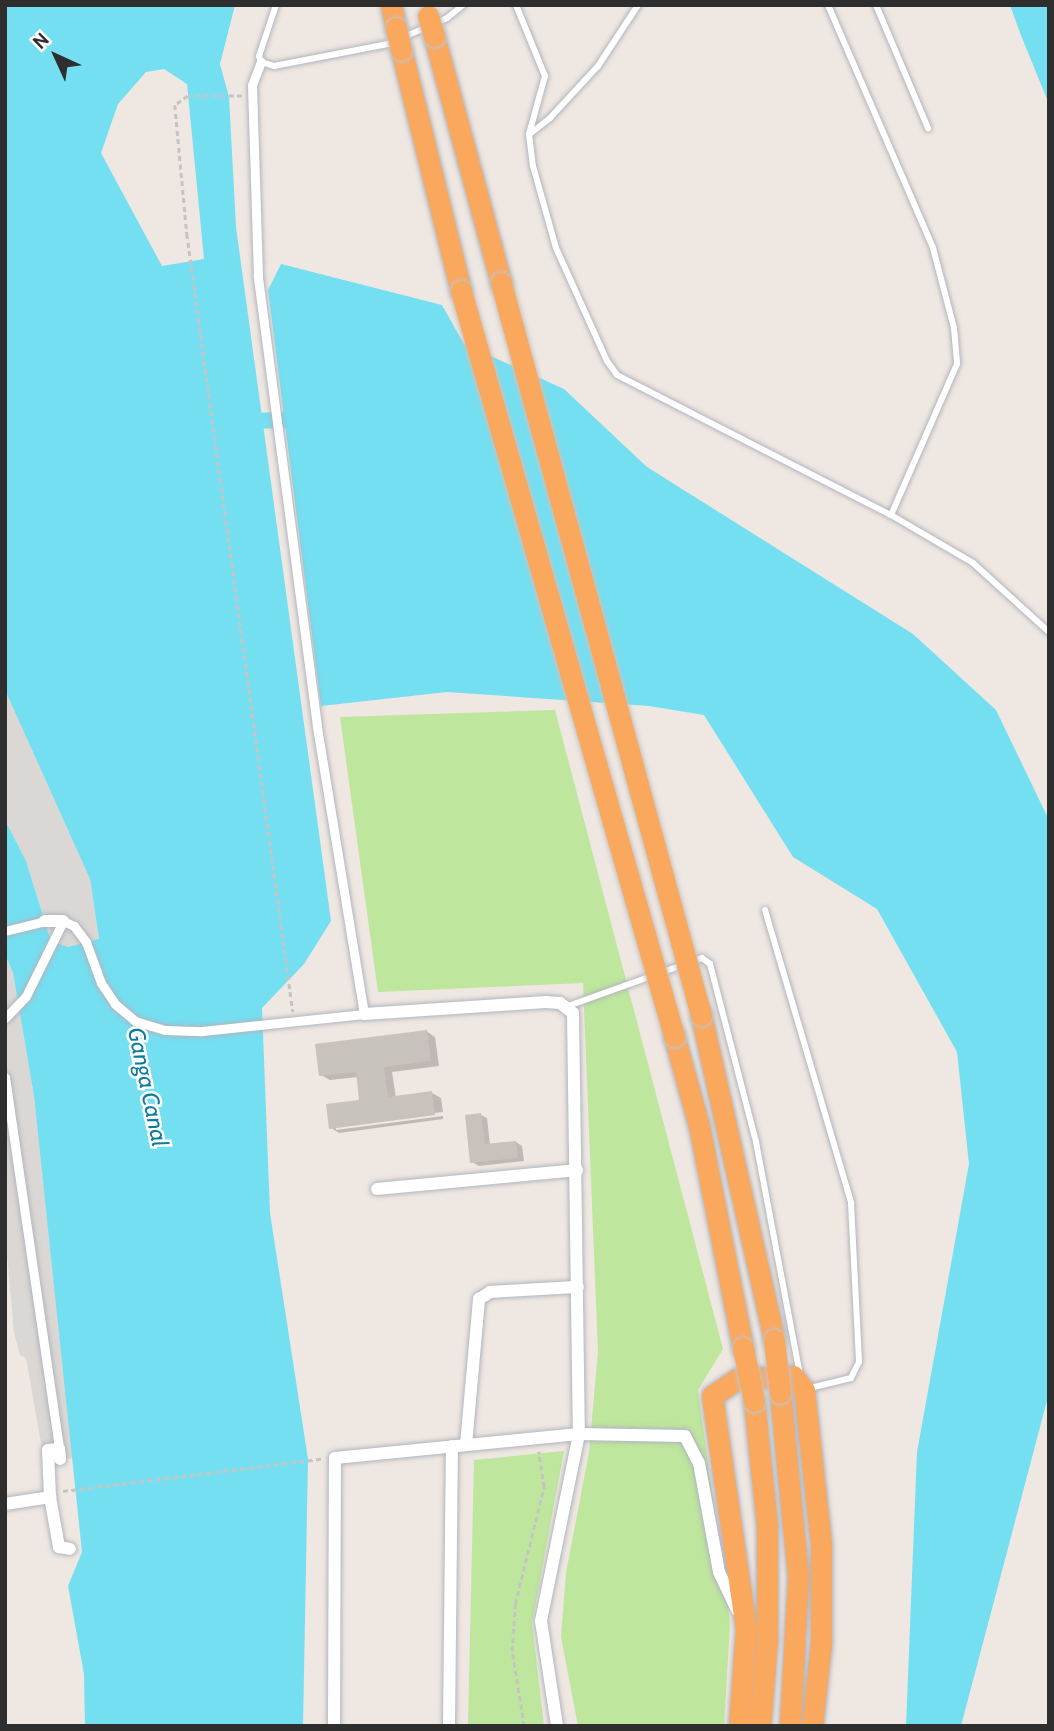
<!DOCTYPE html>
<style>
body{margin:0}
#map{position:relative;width:1054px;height:1731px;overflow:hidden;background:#efe7e1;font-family:Cabin,sans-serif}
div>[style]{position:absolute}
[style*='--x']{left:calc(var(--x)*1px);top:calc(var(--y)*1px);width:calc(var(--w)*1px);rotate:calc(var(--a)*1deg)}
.green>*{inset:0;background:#bee69d}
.plaza>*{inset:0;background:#dbd7d4}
.water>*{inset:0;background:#74dff1}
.shadow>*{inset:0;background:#0003}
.canal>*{height:16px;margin:-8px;padding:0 8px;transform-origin:8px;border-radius:8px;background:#74dff1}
.building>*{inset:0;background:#c8c2bc}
.path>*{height:2.5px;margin-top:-1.25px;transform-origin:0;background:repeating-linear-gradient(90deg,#c4c4c4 0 5px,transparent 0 8.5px)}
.roads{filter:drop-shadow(0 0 2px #b1b5be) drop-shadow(0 0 2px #b1b5be)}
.service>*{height:6px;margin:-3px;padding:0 3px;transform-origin:3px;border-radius:3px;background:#fff}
.pedestrian>*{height:9px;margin:-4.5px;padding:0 4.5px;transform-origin:4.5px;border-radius:4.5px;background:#fff}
.minor>*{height:12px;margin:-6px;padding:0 6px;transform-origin:6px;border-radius:6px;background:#fff}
.trunk>*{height:21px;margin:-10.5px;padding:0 10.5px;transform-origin:10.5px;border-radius:10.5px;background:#faa85e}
.bridges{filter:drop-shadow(0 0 2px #c4c4c4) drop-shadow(0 0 2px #c4c4c4)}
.trunk-bridge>*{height:21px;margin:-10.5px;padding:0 10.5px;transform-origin:10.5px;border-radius:10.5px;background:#faa85e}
span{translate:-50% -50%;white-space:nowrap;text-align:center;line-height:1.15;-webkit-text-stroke:5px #fff;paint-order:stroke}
.water-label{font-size:23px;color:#0b7c9e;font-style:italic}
.frame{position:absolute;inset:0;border:7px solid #2e2e2e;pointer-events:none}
.north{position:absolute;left:21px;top:21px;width:70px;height:70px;-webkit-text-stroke:5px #fff;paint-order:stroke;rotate:315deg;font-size:19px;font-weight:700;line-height:28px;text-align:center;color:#2e2e2e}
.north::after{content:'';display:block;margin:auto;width:24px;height:32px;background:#2e2e2e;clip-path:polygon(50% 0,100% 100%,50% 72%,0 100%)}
</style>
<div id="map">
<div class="green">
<i style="clip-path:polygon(555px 710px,723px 1349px,698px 1390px,730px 1623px,724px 1726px,578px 1726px,561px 1637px,566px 1573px,589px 1452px,598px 1351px,583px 983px,378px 992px,340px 717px)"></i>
<i style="clip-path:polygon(564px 1451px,532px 1623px,544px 1726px,468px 1726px,474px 1460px)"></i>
</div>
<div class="plaza">
<i style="clip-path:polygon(5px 690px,90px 879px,99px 940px,68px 947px,51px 941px,26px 861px,5px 820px)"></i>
<i style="clip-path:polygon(5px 954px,13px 973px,34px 1096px,73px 1458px,44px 1460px,26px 1358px,20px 1355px,14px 1333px,5px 1232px)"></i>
</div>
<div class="water">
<i style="clip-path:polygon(evenodd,5px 5px,235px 5px,220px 64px,229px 97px,236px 227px,331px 921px,304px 964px,262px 1008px,270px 1213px,308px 1459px,303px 1726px,85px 1726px,84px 1674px,68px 1586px,82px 1552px,34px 1096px,13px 973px,5px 954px,5px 820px,26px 861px,51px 941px,68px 947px,99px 939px,90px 879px,5px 690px,5px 5px,164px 69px,187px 84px,204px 259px,162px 266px,101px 153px,118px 104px,146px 72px,164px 69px)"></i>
<i style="clip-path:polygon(1010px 5px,1049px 5px,1049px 104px,1020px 33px)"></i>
<i style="clip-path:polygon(281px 264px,442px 305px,464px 344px,564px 389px,647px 467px,913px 634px,996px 710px,1049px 820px,1049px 1393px,961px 1726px,906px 1726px,917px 1452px,969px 1164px,957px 1052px,877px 909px,793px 857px,704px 715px,649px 706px,447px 692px,321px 706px,268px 290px)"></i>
</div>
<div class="shadow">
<i style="clip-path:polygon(426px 1031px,435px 1037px,439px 1066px,392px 1072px,396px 1098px,432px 1093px,441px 1098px,443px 1112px,336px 1126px,336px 1130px,443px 1116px,443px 1119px,339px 1133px,331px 1128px,361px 1102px,358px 1077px,330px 1080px,321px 1075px)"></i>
<i style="clip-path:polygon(481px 1115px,487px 1118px,490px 1145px,516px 1142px,522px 1146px,524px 1161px,479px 1166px,472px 1162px)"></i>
</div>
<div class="canal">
<i style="--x:242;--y:421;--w:62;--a:-0.9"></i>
</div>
<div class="building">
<i style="clip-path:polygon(427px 1030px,431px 1061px,384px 1067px,388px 1097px,432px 1091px,435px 1115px,329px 1129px,326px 1104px,359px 1100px,356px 1072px,319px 1076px,315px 1044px)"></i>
<i style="clip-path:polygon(481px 1113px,485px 1144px,516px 1141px,518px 1158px,470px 1163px,465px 1115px)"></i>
</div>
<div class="path">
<i style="--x:242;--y:96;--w:54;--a:180"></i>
<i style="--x:188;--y:96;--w:16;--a:145"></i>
<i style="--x:175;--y:105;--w:130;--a:84.7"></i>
<i style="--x:187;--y:234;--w:785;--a:82.24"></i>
<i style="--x:63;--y:1491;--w:260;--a:-7.1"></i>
<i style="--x:524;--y:1726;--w:76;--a:-99.1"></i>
<i style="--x:512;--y:1651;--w:47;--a:-86.3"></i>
<i style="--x:515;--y:1604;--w:121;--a:-76.1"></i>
<i style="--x:544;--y:1487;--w:36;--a:-99"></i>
</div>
<div class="roads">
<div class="service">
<i style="--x:276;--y:5;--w:54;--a:108.4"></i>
<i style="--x:259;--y:56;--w:6;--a:72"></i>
<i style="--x:261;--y:62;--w:14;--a:17"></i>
<i style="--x:274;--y:66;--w:116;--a:-10.9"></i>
<i style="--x:388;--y:44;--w:64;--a:-23.8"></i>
<i style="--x:447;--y:18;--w:21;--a:-39"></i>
<i style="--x:516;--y:5;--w:77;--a:67.8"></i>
<i style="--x:545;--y:76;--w:60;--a:105.4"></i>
<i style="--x:529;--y:134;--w:32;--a:83"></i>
<i style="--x:533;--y:166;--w:85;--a:74.3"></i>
<i style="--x:556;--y:248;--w:124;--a:65.7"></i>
<i style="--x:607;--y:361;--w:17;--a:54"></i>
<i style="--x:617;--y:375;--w:308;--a:27.1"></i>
<i style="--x:891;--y:515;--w:95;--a:30.3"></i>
<i style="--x:973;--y:563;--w:103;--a:42.2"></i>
<i style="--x:828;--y:5;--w:265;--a:66.6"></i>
<i style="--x:933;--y:248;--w:83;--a:75.3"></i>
<i style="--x:954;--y:328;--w:36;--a:85"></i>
<i style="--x:957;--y:364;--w:165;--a:113.6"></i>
<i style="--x:876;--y:5;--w:134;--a:67.1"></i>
<i style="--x:531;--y:133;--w:24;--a:-38"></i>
<i style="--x:550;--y:118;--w:71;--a:-47.3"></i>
<i style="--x:598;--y:66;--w:73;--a:-56.7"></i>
<i style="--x:765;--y:910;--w:305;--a:73.6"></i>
<i style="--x:851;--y:1203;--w:159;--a:87.1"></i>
<i style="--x:859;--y:1362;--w:18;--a:117"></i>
<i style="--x:851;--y:1378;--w:46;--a:166.3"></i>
<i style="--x:568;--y:1006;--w:142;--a:-19.7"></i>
<i style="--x:702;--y:958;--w:10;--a:37"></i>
<i style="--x:710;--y:964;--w:184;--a:75.5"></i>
<i style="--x:756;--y:1142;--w:237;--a:79.3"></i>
</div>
<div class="pedestrian">
<i style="--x:5;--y:931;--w:41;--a:-14"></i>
<i style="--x:5;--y:1018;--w:30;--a:-46"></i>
<i style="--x:26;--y:996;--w:84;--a:-63.7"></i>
<i style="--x:63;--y:921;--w:12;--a:24"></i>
<i style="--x:74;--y:926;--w:20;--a:53"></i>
<i style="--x:86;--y:942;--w:44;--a:69.9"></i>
<i style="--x:101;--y:983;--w:25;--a:56"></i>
<i style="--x:115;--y:1004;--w:26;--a:40"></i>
<i style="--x:135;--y:1021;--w:31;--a:17"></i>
<i style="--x:165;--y:1030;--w:37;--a:2"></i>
<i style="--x:202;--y:1031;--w:163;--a:-6"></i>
<i style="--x:364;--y:1014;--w:292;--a:-99.3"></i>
<i style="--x:317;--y:726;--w:454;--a:-97.5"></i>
<i style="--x:258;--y:276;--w:191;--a:-91.8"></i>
<i style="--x:252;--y:85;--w:25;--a:-69"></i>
<i style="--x:5;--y:1077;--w:376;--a:81.7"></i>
</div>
<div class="minor">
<i style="--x:45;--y:921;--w:18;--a:0"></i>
<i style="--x:364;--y:1014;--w:182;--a:-3.8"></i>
<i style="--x:546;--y:1002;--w:14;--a:4"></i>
<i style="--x:560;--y:1003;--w:16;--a:38"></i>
<i style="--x:573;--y:1013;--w:421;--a:89.2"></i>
<i style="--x:579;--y:1434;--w:191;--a:101.5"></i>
<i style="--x:541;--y:1621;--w:106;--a:81.3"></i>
<i style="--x:377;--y:1189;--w:201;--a:-5.4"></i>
<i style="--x:466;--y:1445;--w:147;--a:-84.9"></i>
<i style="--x:479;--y:1299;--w:13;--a:-32"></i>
<i style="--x:490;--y:1292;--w:88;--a:-3.3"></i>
<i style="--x:50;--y:1497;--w:51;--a:79.8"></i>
<i style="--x:59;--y:1547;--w:11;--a:10"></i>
<i style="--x:5;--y:1504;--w:46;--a:-8.8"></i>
<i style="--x:50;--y:1497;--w:47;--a:-92.4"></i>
<i style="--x:48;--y:1450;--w:11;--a:-5"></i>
<i style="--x:59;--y:1449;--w:10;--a:84"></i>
<i style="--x:334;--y:1726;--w:268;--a:-89.8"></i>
<i style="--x:335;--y:1458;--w:245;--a:-5.6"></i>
<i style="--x:579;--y:1434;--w:106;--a:1.1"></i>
<i style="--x:685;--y:1436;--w:30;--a:63"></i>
<i style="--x:699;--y:1463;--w:111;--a:79.6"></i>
<i style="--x:719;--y:1572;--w:42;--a:64.7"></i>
<i style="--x:449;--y:1726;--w:280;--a:-89.4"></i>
</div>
<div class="trunk">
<i style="--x:391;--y:5;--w:24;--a:78"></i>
<i style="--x:434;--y:36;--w:256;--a:74.8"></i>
<i style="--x:401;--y:49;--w:249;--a:76.1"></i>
<i style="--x:701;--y:1015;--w:333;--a:77.3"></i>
<i style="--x:674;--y:1036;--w:93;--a:74.5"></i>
<i style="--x:699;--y:1126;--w:226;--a:78.8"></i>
<i style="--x:780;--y:1393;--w:185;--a:84.4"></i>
<i style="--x:798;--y:1577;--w:149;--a:93.1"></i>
<i style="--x:754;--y:1401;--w:126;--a:84.1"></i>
<i style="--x:767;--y:1526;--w:113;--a:90"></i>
<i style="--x:767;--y:1639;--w:87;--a:94.6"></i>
<i style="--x:739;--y:1726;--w:97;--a:-85.9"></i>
<i style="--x:746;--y:1629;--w:235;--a:-98.3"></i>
<i style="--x:712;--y:1396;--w:30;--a:-34"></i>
<i style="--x:737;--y:1379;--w:56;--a:-3.1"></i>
<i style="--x:793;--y:1376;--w:18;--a:52"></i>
<i style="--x:804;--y:1390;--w:156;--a:83.7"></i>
<i style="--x:821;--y:1545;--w:98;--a:90"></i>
<i style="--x:821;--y:1643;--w:83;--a:96.2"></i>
</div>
</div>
<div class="bridges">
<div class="trunk-bridge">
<i style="--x:428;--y:16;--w:21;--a:73"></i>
<i style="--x:396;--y:28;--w:22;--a:77"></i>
<i style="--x:501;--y:283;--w:759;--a:74.72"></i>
<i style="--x:461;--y:291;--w:775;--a:74.04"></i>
<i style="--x:774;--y:1340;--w:53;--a:83.5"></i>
<i style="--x:743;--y:1348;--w:54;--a:78.3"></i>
</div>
</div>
<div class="water-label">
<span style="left:148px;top:1087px;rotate:78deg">Ganga Canal</span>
</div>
<div class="frame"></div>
<div class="north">N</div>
</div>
